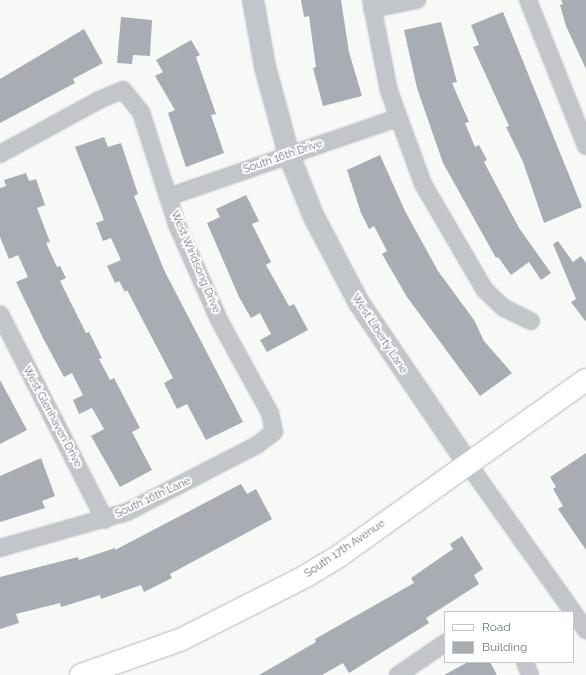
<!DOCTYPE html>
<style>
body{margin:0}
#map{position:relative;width:586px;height:675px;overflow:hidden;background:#f8f8f6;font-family:Raleway,sans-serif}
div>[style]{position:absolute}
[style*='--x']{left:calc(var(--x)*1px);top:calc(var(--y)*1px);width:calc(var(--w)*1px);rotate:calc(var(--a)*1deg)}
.building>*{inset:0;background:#a8adb4}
.roads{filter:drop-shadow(0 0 1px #b5b8bd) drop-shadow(0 0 1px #b5b8bd)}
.minor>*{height:16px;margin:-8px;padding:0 8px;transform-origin:8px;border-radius:8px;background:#c2c5c9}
.tertiary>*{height:20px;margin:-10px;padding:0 10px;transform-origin:10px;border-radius:10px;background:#c2c5c9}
.secondary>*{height:22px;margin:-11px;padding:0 11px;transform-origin:11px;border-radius:11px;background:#fff}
span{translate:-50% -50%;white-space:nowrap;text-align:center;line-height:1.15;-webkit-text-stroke:4px #fff;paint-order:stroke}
.street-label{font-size:11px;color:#6b7584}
.legend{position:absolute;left:444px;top:611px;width:130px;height:52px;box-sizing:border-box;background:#fff;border:1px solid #c4c8ce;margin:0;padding:5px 7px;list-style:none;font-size:12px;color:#6b7584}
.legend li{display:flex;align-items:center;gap:8px;height:20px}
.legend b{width:20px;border:1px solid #c4c8ce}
</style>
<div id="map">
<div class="building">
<i style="clip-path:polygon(301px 0,341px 0,349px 52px,362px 96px,323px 106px,313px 68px,316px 67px,309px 16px,304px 17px)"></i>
<i style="clip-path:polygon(561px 0,586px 0,586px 69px,566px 26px,560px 5px,563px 4px)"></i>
<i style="clip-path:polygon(503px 12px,582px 207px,544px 223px,523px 162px,506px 127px,509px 126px,473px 47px,479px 45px,471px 25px)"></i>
<i style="clip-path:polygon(121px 17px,152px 20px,150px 56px,133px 55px,132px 64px,117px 63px)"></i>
<i style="clip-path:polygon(441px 22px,457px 82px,452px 83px,469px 122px,465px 123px,475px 147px,479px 145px,487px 160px,484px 162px,519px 228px,551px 273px,541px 280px,529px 262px,511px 275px,498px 257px,496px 258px,443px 163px,417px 88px,404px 30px)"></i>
<i style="clip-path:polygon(84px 29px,103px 63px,73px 79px,75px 83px,0 123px,0 79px)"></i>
<i style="clip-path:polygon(191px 40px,200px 55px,196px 57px,216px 114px,211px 115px,224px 153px,186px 167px,168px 113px,175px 110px,155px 76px,163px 72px,156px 60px)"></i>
<i style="clip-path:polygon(104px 137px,108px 147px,121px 143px,138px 194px,134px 196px,165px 272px,243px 422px,206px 440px,187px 404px,177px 409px,164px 383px,173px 378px,127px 290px,125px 292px,119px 281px,115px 283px,107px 266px,121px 260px,111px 238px,103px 241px,96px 223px,104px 220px,75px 147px)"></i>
<i style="clip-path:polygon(380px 155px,405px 211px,438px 271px,474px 320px,484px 341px,512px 373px,480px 396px,407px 297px,382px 254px,387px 251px,374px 226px,369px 229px,361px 213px,347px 170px)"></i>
<i style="clip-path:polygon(26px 173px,29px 181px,36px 179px,45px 205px,37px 208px,50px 242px,46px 243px,57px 267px,60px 266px,66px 278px,60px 281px,86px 333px,89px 332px,102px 358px,99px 359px,110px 380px,114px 378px,140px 428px,132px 432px,152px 470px,120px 487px,91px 436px,104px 429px,92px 408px,79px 414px,73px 400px,83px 395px,72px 373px,64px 377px,43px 338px,16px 282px,28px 277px,18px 255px,9px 259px,0 237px,0 188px,6px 186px,4px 180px)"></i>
<i style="clip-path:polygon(246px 195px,259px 221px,252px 224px,271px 262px,266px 265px,289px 306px,294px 304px,308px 330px,267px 352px,260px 340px,271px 334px,260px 313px,251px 318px,239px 297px,207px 223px,220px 217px,216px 209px)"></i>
<i style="clip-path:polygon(558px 241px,573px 262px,581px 256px,586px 263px,586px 322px,571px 302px,576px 299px,553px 244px)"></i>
<i style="clip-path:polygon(0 380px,27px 430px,0 444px)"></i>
<i style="clip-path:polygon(586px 453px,586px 550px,558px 509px,563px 506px,553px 489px,556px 487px,550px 477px)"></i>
<i style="clip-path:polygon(41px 458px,55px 496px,42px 501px,45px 508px,0 522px,0 476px)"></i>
<i style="clip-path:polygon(241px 484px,247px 494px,256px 489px,272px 519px,170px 574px,172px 578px,144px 592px,141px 585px,101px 599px,100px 595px,61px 607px,60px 603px,16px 614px,19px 623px,0 629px,0 577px,78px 557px,79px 560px,115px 548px,115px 550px)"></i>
<i style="clip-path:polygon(462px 536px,483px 569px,474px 575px,479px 584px,426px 618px,429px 623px,349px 673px,343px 663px,322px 675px,259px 675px,316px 642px,315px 639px,414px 583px,411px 578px,453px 549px,450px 544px)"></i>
<i style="clip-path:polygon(468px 662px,490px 662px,497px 675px,444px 675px)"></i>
</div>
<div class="roads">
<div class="minor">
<i style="--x:371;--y:0;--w:93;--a:78.8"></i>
<i style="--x:389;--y:91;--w:99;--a:69.9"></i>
<i style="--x:423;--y:184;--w:121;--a:59.8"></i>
<i style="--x:484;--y:289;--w:28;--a:44"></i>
<i style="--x:504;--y:308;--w:30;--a:26"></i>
<i style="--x:528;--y:0;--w:157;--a:68.3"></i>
<i style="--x:372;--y:9;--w:46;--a:-11.3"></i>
<i style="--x:0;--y:154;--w:113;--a:-28.6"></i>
<i style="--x:99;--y:100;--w:26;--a:-23"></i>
<i style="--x:123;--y:90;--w:28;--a:51"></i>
<i style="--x:141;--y:112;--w:119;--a:72.3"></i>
<i style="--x:177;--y:225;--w:104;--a:66.1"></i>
<i style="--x:219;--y:320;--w:106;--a:61.3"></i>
<i style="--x:270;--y:413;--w:19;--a:78"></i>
<i style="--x:274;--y:432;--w:21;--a:143"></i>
<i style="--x:257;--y:445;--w:146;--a:152.7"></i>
<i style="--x:127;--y:512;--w:132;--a:164.2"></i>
<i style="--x:168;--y:197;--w:243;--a:-19"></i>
<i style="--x:0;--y:314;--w:231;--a:63"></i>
<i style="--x:468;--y:464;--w:204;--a:54.6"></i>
<i style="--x:525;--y:662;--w:14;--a:69"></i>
<i style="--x:398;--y:675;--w:57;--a:-34.2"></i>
</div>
<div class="tertiary">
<i style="--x:253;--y:0;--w:68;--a:79.8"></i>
<i style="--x:265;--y:67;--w:91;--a:74.7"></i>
<i style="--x:289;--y:155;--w:65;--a:68.2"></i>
<i style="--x:313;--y:215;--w:99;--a:62.4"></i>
<i style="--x:359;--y:303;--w:194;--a:55.9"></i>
</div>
<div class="secondary">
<i style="--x:81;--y:675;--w:105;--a:-19.5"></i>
<i style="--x:180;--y:640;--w:141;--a:-26.9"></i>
<i style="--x:306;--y:576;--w:39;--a:-31"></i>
<i style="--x:339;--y:556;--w:303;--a:-35.5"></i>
</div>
</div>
<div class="street-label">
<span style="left:283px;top:157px;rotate:-19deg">South 16th Drive</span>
<span style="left:195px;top:262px;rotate:67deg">West Windsong Drive</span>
<span style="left:379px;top:334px;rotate:57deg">West Liberty Lane</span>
<span style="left:52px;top:417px;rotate:62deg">West Glenhaven Drive</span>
<span style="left:153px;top:498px;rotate:-25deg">South 16th Lane</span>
<span style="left:345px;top:549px;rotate:-34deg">South 17th Avenue</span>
</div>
<ul class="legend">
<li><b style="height:5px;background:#fff"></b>Road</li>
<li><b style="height:11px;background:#a8adb4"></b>Building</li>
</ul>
</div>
